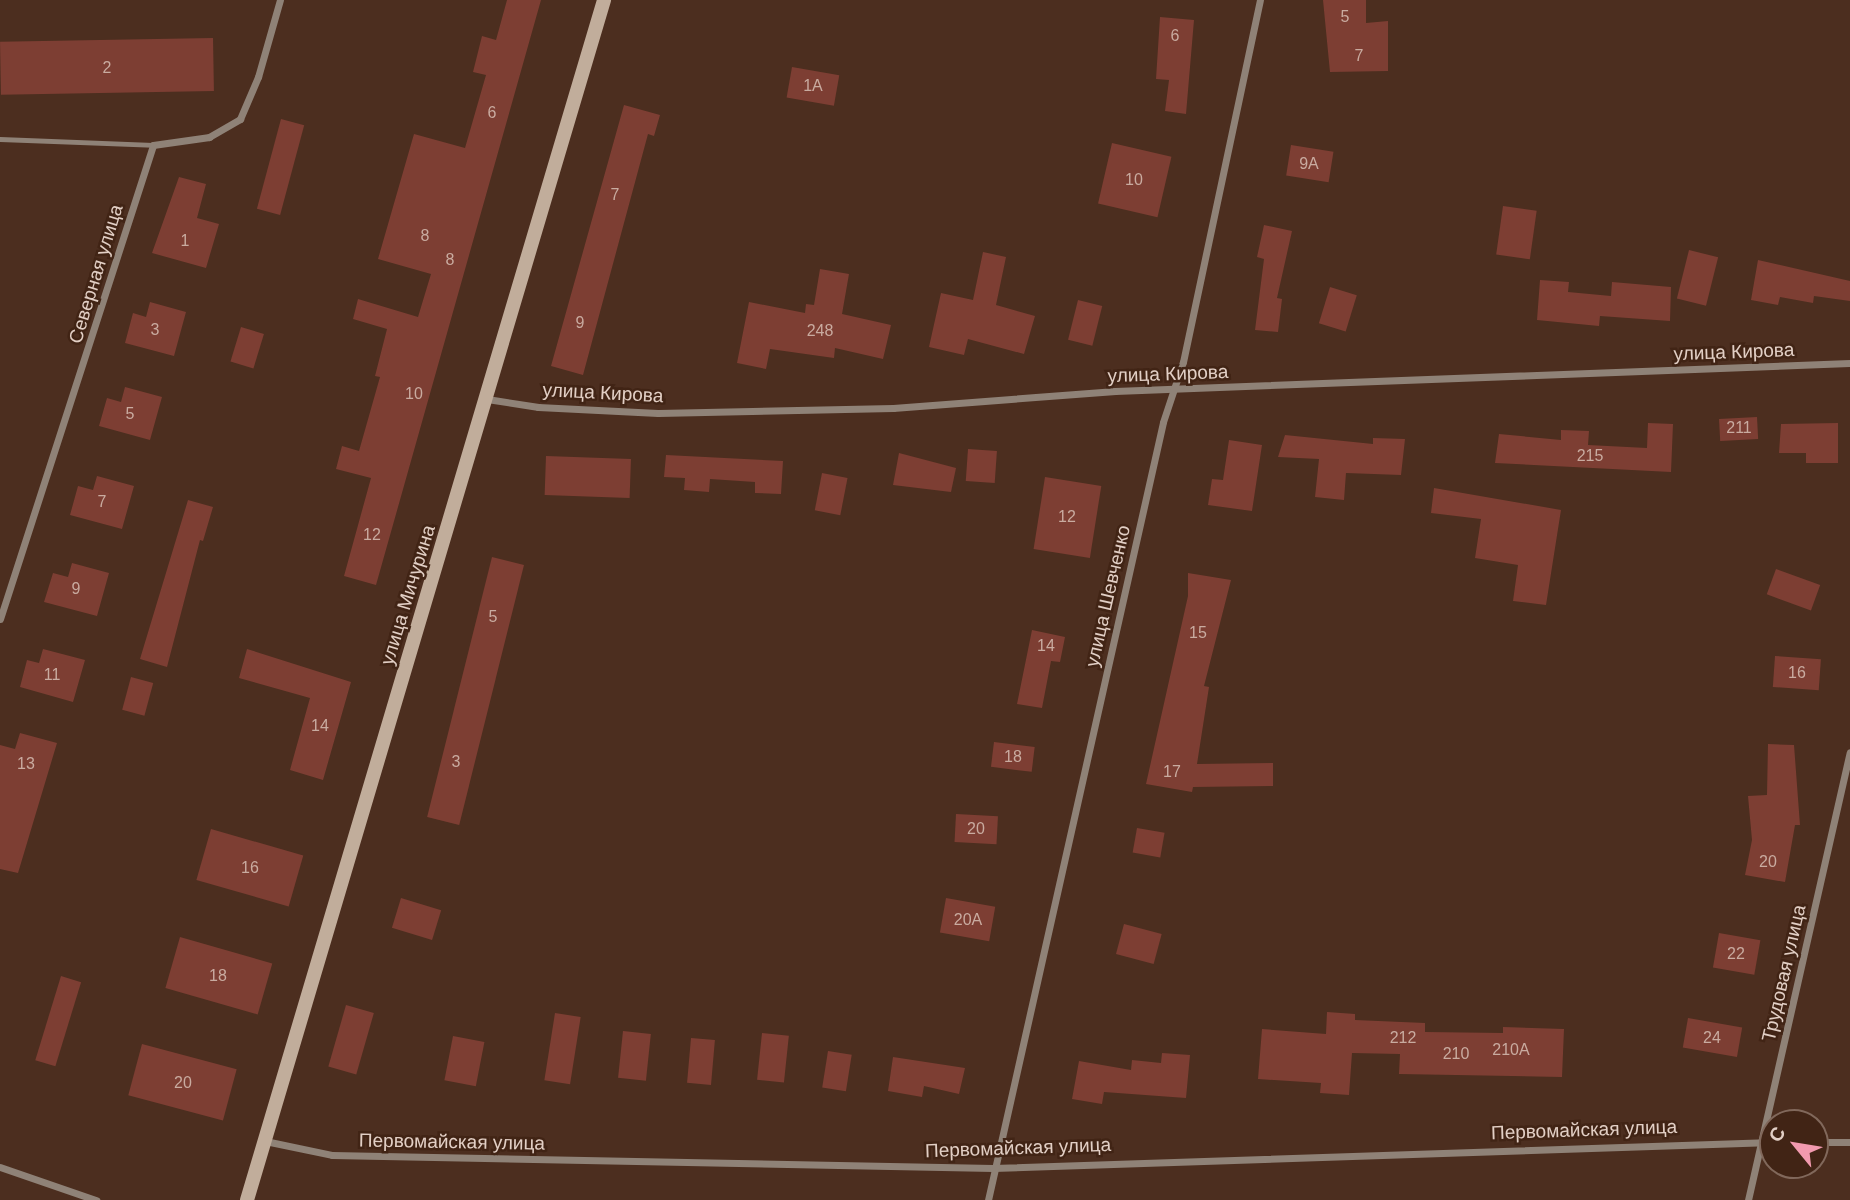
<!DOCTYPE html>
<meta charset="utf-8">
<style>
body{margin:0}
#map{position:relative;width:1850px;height:1200px;overflow:hidden;background:#4c2e1f;font-family:Arial,sans-serif}
div>[style]{position:absolute}
[style*='--x']{left:calc(var(--x)*1px);top:calc(var(--y)*1px);width:calc(var(--w)*1px);rotate:calc(var(--a)*1deg)}
.building>*{inset:0;background:#7d3e33;transform-origin:0 0}
.lane>*{height:5px;margin:-2.5px;padding:0 2.5px;transform-origin:2.5px;border-radius:2.5px;background:#8f8277}
.street>*{height:7px;margin:-3.5px;padding:0 3.5px;transform-origin:3.5px;border-radius:3.5px;background:#8f8277}
.secondary>*{height:14px;margin:-7px;padding:0 7px;transform-origin:7px;border-radius:7px;background:#c1ad9b}
span{translate:-50% -50%;white-space:nowrap;text-align:center;line-height:1.15;-webkit-text-stroke:5px #412415;paint-order:stroke}
.number-label{font-size:16px;color:#c9aba0}
.number-label span{-webkit-text-stroke-width:0}
.street-label{font-size:19px;color:#e2cfc5}
.north{position:absolute;left:1759px;top:1109px;width:70px;height:70px;box-sizing:border-box;background:#412415;border:2px solid #81685b;border-radius:50%;rotate:300deg;font-size:19px;font-weight:700;line-height:28px;text-align:center;color:#e2cfc5}
.north::after{content:'';display:block;margin:auto;width:24px;height:32px;background:#f29aaf;clip-path:polygon(50% 0,100% 100%,50% 72%,0 100%)}
</style>
<div id="map">
<div class="building">
<i style="clip-path:polygon(507px 0,541px 0,376px 585px,344px 576px,371px 478px,336px 469px,342px 446px,359px 451px,380px 377px,375px 376px,387px 329px,353px 319px,358px 299px,418px 317px,431px 274px,378px 259px,414px 134px,465px 148px,486px 75px,473px 72px,482px 36px,496px 40px)"></i>
<i style="clip-path:polygon(1323px 0,1366px 0,1366px 23px,1388px 21px,1388px 71px,1330px 72px)"></i>
<i style="clip-path:polygon(1160px 17px,1194px 20px,1186px 114px,1165px 111px,1169px 80px,1156px 79px)"></i>
<i style="left:213px;top:38px;width:53px;height:213px;rotate:89deg"></i>
<i style="left:792px;top:67px;width:48px;height:31px;rotate:10deg"></i>
<i style="clip-path:polygon(624px 105px,660px 115px,654px 136px,648px 134px,583px 375px,551px 366px)"></i>
<i style="left:281px;top:119px;width:24px;height:93px;rotate:15deg"></i>
<i style="left:1112px;top:143px;width:61px;height:62px;rotate:13deg"></i>
<i style="left:1291px;top:145px;width:43px;height:31px;rotate:9deg"></i>
<i style="clip-path:polygon(179px 177px,206px 184px,197px 218px,219px 224px,206px 268px,152px 253px)"></i>
<i style="left:1503px;top:206px;width:34px;height:49px;rotate:8deg"></i>
<i style="clip-path:polygon(1264px 225px,1292px 231px,1277px 298px,1282px 299px,1278px 332px,1255px 330px,1264px 259px,1257px 257px)"></i>
<i style="left:1689px;top:250px;width:30px;height:50px;rotate:14deg"></i>
<i style="clip-path:polygon(983px 252px,1006px 257px,996px 305px,1035px 316px,1024px 354px,968px 339px,964px 355px,929px 347px,941px 293px,973px 300px)"></i>
<i style="clip-path:polygon(1758px 260px,1850px 281px,1850px 301px,1814px 296px,1813px 303px,1780px 297px,1778px 305px,1751px 300px)"></i>
<i style="clip-path:polygon(820px 269px,849px 274px,842px 314px,891px 325px,883px 359px,835px 348px,834px 358px,770px 349px,766px 369px,737px 363px,749px 302px,805px 313px,806px 304px,814px 305px)"></i>
<i style="clip-path:polygon(1540px 280px,1569px 282px,1568px 292px,1611px 296px,1612px 282px,1671px 287px,1670px 321px,1600px 316px,1599px 326px,1537px 320px)"></i>
<i style="left:1330px;top:287px;width:28px;height:38px;rotate:17deg"></i>
<i style="left:1078px;top:300px;width:25px;height:41px;rotate:14deg"></i>
<i style="clip-path:polygon(150px 302px,186px 312px,174px 356px,125px 343px,133px 313px,146px 317px)"></i>
<i style="left:241px;top:327px;width:24px;height:36px;rotate:17deg"></i>
<i style="clip-path:polygon(125px 387px,162px 397px,150px 440px,99px 426px,107px 398px,121px 402px)"></i>
<i style="left:1757px;top:417px;width:22px;height:38px;rotate:87deg"></i>
<i style="clip-path:polygon(1648px 423px,1673px 424px,1671px 472px,1495px 463px,1499px 434px,1561px 440px,1561px 430px,1589px 431px,1588px 445px,1647px 448px)"></i>
<i style="clip-path:polygon(1838px 423px,1838px 463px,1806px 463px,1806px 453px,1779px 453px,1781px 424px)"></i>
<i style="clip-path:polygon(1285px 435px,1373px 444px,1373px 438px,1405px 439px,1401px 475px,1346px 473px,1344px 500px,1315px 497px,1319px 459px,1278px 457px)"></i>
<i style="clip-path:polygon(1229px 440px,1262px 445px,1252px 511px,1208px 505px,1212px 479px,1223px 480px)"></i>
<i style="left:968px;top:449px;width:29px;height:32px;rotate:4deg"></i>
<i style="clip-path:polygon(899px 453px,956px 468px,951px 492px,893px 485px)"></i>
<i style="clip-path:polygon(666px 455px,783px 461px,781px 494px,755px 493px,755px 482px,710px 479px,709px 492px,684px 490px,685px 478px,664px 477px)"></i>
<i style="left:546px;top:456px;width:85px;height:39px;rotate:2deg"></i>
<i style="left:822px;top:473px;width:26px;height:38px;rotate:11deg"></i>
<i style="clip-path:polygon(97px 476px,134px 486px,122px 529px,70px 515px,78px 486px,93px 490px)"></i>
<i style="left:1045px;top:477px;width:57px;height:73px;rotate:9deg"></i>
<i style="clip-path:polygon(1434px 488px,1561px 510px,1546px 605px,1513px 601px,1518px 565px,1475px 558px,1481px 519px,1431px 513px)"></i>
<i style="clip-path:polygon(188px 500px,213px 507px,203px 541px,200px 540px,167px 667px,140px 659px)"></i>
<i style="left:492px;top:557px;width:33px;height:268px;rotate:14deg"></i>
<i style="clip-path:polygon(72px 563px,109px 573px,97px 616px,44px 602px,53px 573px,68px 577px)"></i>
<i style="left:1776px;top:569px;width:47px;height:27px;rotate:20deg"></i>
<i style="clip-path:polygon(1188px 573px,1231px 580px,1204px 686px,1209px 687px,1197px 764px,1273px 763px,1273px 786px,1193px 787px,1192px 792px,1146px 784px,1188px 596px)"></i>
<i style="clip-path:polygon(1032px 630px,1065px 637px,1060px 662px,1051px 661px,1042px 708px,1017px 704px)"></i>
<i style="clip-path:polygon(43px 649px,85px 660px,73px 702px,20px 687px,27px 660px,39px 663px)"></i>
<i style="clip-path:polygon(247px 649px,351px 682px,323px 780px,290px 770px,310px 698px,239px 678px)"></i>
<i style="left:1775px;top:656px;width:46px;height:31px;rotate:4deg"></i>
<i style="left:131px;top:677px;width:23px;height:34px;rotate:15deg"></i>
<i style="clip-path:polygon(20px 733px,57px 743px,18px 873px,0 869px,0 745px,15px 749px)"></i>
<i style="left:994px;top:742px;width:41px;height:25px;rotate:7deg"></i>
<i style="clip-path:polygon(1768px 744px,1794px 745px,1800px 825px,1795px 825px,1785px 882px,1745px 875px,1752px 840px,1748px 796px,1767px 795px)"></i>
<i style="left:956px;top:814px;width:42px;height:28px;rotate:3deg"></i>
<i style="left:1137px;top:828px;width:28px;height:25px;rotate:10deg"></i>
<i style="left:211px;top:829px;width:96px;height:53px;rotate:16deg"></i>
<i style="left:401px;top:898px;width:42px;height:31px;rotate:17deg"></i>
<i style="left:946px;top:898px;width:50px;height:35px;rotate:10deg"></i>
<i style="left:1124px;top:924px;width:39px;height:31px;rotate:15deg"></i>
<i style="left:1719px;top:933px;width:42px;height:35px;rotate:10deg"></i>
<i style="left:180px;top:937px;width:96px;height:53px;rotate:16deg"></i>
<i style="left:61px;top:976px;width:21px;height:88px;rotate:17deg"></i>
<i style="left:346px;top:1005px;width:29px;height:64px;rotate:16deg"></i>
<i style="clip-path:polygon(1327px 1012px,1355px 1014px,1355px 1020px,1425px 1023px,1425px 1032px,1503px 1033px,1503px 1027px,1564px 1029px,1562px 1077px,1399px 1074px,1400px 1054px,1352px 1053px,1349px 1095px,1320px 1093px,1321px 1083px,1258px 1079px,1262px 1029px,1326px 1034px)"></i>
<i style="left:555px;top:1013px;width:26px;height:68px;rotate:9deg"></i>
<i style="left:1688px;top:1018px;width:55px;height:30px;rotate:10deg"></i>
<i style="left:623px;top:1031px;width:28px;height:47px;rotate:6deg"></i>
<i style="left:762px;top:1033px;width:27px;height:47px;rotate:6deg"></i>
<i style="left:453px;top:1036px;width:32px;height:45px;rotate:11deg"></i>
<i style="left:691px;top:1038px;width:24px;height:45px;rotate:5deg"></i>
<i style="left:142px;top:1044px;width:98px;height:53px;rotate:15deg"></i>
<i style="left:828px;top:1051px;width:24px;height:37px;rotate:9deg"></i>
<i style="clip-path:polygon(1162px 1053px,1190px 1055px,1186px 1098px,1104px 1092px,1102px 1104px,1072px 1099px,1079px 1061px,1131px 1070px,1132px 1060px,1161px 1063px)"></i>
<i style="clip-path:polygon(893px 1057px,965px 1068px,959px 1094px,924px 1086px,922px 1097px,888px 1091px)"></i>
</div>
<div class="lane">
<i style="--x:0;--y:139;--w:153;--a:2.2"></i>
</div>
<div class="street">
<i style="--x:487;--y:399;--w:52;--a:8.9"></i>
<i style="--x:538;--y:407;--w:120;--a:2.9"></i>
<i style="--x:658;--y:413;--w:235;--a:-1.2"></i>
<i style="--x:893;--y:408;--w:223;--a:-4.4"></i>
<i style="--x:1115;--y:391;--w:736;--a:-2.18"></i>
<i style="--x:0;--y:619;--w:498;--a:-72.1"></i>
<i style="--x:153;--y:145;--w:57;--a:-8.1"></i>
<i style="--x:209;--y:137;--w:36;--a:-30"></i>
<i style="--x:240;--y:119;--w:46;--a:-66.8"></i>
<i style="--x:258;--y:77;--w:80;--a:-74.1"></i>
<i style="--x:265;--y:1141;--w:68;--a:11.8"></i>
<i style="--x:332;--y:1155;--w:661;--a:1.13"></i>
<i style="--x:993;--y:1168;--w:780;--a:-1.91"></i>
<i style="--x:1815;--y:1142;--w:35;--a:0"></i>
<i style="--x:0;--y:1167;--w:102;--a:19"></i>
<i style="--x:988;--y:1200;--w:797;--a:-77.32"></i>
<i style="--x:1163;--y:422;--w:63;--a:-71.6"></i>
<i style="--x:1183;--y:362;--w:370;--a:-78"></i>
<i style="--x:1748;--y:1200;--w:459;--a:-77.2"></i>
</div>
<div class="secondary">
<i style="--x:247;--y:1200;--w:1252;--a:-73.43"></i>
</div>
<div class="number-label">
<span style="left:1345px;top:17px">5</span>
<span style="left:1175px;top:36px">6</span>
<span style="left:1359px;top:56px">7</span>
<span style="left:107px;top:68px">2</span>
<span style="left:813px;top:86px">1А</span>
<span style="left:492px;top:113px">6</span>
<span style="left:1309px;top:164px">9А</span>
<span style="left:1134px;top:180px">10</span>
<span style="left:615px;top:195px">7</span>
<span style="left:425px;top:236px">8</span>
<span style="left:185px;top:241px">1</span>
<span style="left:450px;top:260px">8</span>
<span style="left:580px;top:323px">9</span>
<span style="left:155px;top:330px">3</span>
<span style="left:820px;top:331px">248</span>
<span style="left:414px;top:394px">10</span>
<span style="left:130px;top:414px">5</span>
<span style="left:1739px;top:428px">211</span>
<span style="left:1590px;top:456px">215</span>
<span style="left:102px;top:502px">7</span>
<span style="left:1067px;top:517px">12</span>
<span style="left:372px;top:535px">12</span>
<span style="left:76px;top:589px">9</span>
<span style="left:493px;top:617px">5</span>
<span style="left:1198px;top:633px">15</span>
<span style="left:1046px;top:646px">14</span>
<span style="left:1797px;top:673px">16</span>
<span style="left:52px;top:675px">11</span>
<span style="left:320px;top:726px">14</span>
<span style="left:1013px;top:757px">18</span>
<span style="left:456px;top:762px">3</span>
<span style="left:26px;top:764px">13</span>
<span style="left:1172px;top:772px">17</span>
<span style="left:976px;top:829px">20</span>
<span style="left:1768px;top:862px">20</span>
<span style="left:250px;top:868px">16</span>
<span style="left:968px;top:920px">20А</span>
<span style="left:1736px;top:954px">22</span>
<span style="left:218px;top:976px">18</span>
<span style="left:1403px;top:1038px">212</span>
<span style="left:1712px;top:1038px">24</span>
<span style="left:1511px;top:1050px">210А</span>
<span style="left:1456px;top:1054px">210</span>
<span style="left:183px;top:1083px">20</span>
</div>
<div class="street-label">
<span style="left:96px;top:274px;rotate:-73deg">Северная улица</span>
<span style="left:1734px;top:352px;rotate:-2deg">улица Кирова</span>
<span style="left:1168px;top:374px;rotate:-2deg">улица Кирова</span>
<span style="left:603px;top:393px;rotate:3deg">улица Кирова</span>
<span style="left:408px;top:595px;rotate:-73deg">улица Мичурина</span>
<span style="left:1108px;top:596px;rotate:-77deg">улица Шевченко</span>
<span style="left:1784px;top:973px;rotate:-77deg">Трудовая улица</span>
<span style="left:1584px;top:1130px;rotate:-2deg">Первомайская улица</span>
<span style="left:452px;top:1142px;rotate:1deg">Первомайская улица</span>
<span style="left:1018px;top:1148px;rotate:-2deg">Первомайская улица</span>
</div>
<div class="north">С</div>
</div>
